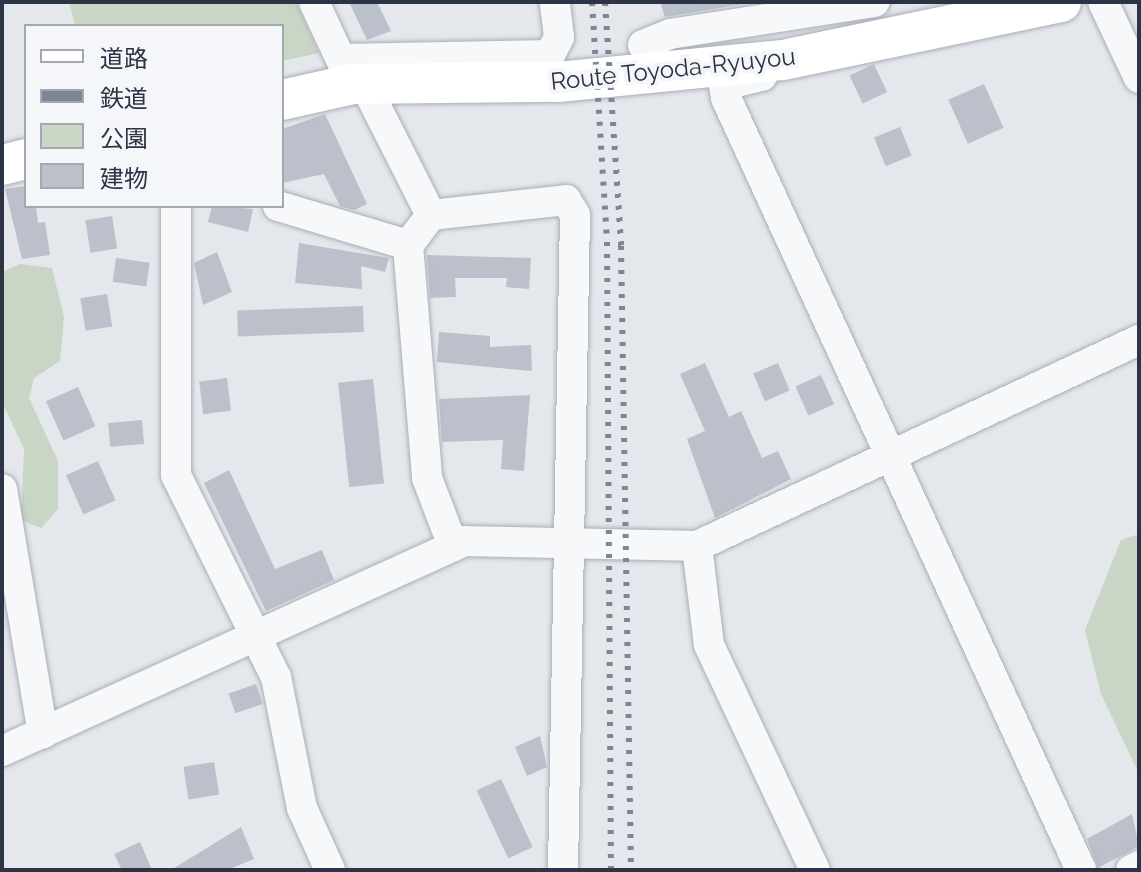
<!DOCTYPE html>
<meta charset="utf-8">
<style>
body{margin:0}
#map{position:relative;width:1141px;height:872px;overflow:hidden;background:#e4e7ec;font-family:Raleway,"Noto Sans JP",sans-serif}
div>[style]{position:absolute}
[style*='--x']{left:calc(var(--x)*1px);top:calc(var(--y)*1px);width:calc(var(--w)*1px);rotate:calc(var(--a)*1deg)}
.green>*{inset:0;background:#c9d6c5}
.building>*{inset:0;background:#bbc0ca;transform-origin:0 0}
.roads{filter:drop-shadow(0 0 2px #a9aeb7) drop-shadow(0 0 2px #a9aeb7)}
.minor>*{height:30px;margin:-15px;padding:0 15px;transform-origin:15px;border-radius:15px;background:#f7f8fa}
.major>*{height:40px;margin:-20px;padding:0 20px;transform-origin:20px;border-radius:20px;background:#fff}
.rail>*{height:6px;margin-top:-3px;transform-origin:0;background:repeating-linear-gradient(90deg,#7d8696 0 4px,transparent 0 12px)}
span{translate:-50% -50%;white-space:nowrap;text-align:center;line-height:1.15;-webkit-text-stroke:8px #f4f6f9;paint-order:stroke}
.street-label{font-size:24px;color:#2b3445}
.frame{position:absolute;inset:0;border:4px solid #2b3445;pointer-events:none}
.legend{position:absolute;left:24px;top:24px;width:260px;height:184px;box-sizing:border-box;background:#f4f6f9;border:2px solid #a4a8b1;margin:0;padding:10px 14px;list-style:none;font-size:24px;color:#2b3445}
.legend li{display:flex;align-items:center;gap:16px;height:40px}
.legend b{width:40px;border:2px solid #a4a8b1}
</style>
<div id="map">
<div class="green">
<i style="clip-path:polygon(69px 2px,296px 2px,319px 53px,282px 61px,282px 26px,75px 26px)"></i>
<i style="clip-path:polygon(20px 264px,52px 268px,64px 317px,60px 361px,34px 378px,29px 398px,58px 461px,58px 509px,41px 528px,21px 520px,24px 449px,2px 402px,2px 272px)"></i>
<i style="clip-path:polygon(1139px 534px,1139px 774px,1101px 694px,1085px 630px,1121px 540px)"></i>
</div>
<div class="building">
<i style="clip-path:polygon(349px 2px,377px 2px,391px 31px,367px 40px)"></i>
<i style="clip-path:polygon(660px 2px,755px 2px,665px 17px)"></i>
<i style="left:874px;top:64px;width:31px;height:27px;rotate:65deg"></i>
<i style="left:984px;top:84px;width:48px;height:39px;rotate:66deg"></i>
<i style="clip-path:polygon(325px 114px,367px 204px,354px 210px,340px 206px,324px 174px,282px 183px,282px 129px)"></i>
<i style="left:900px;top:127px;width:31px;height:28px;rotate:68deg"></i>
<i style="clip-path:polygon(26px 186px,26px 206px,36px 206px,38px 223px,45px 222px,50px 255px,22px 259px,5px 189px)"></i>
<i style="clip-path:polygon(212px 206px,253px 209px,248px 232px,208px 222px)"></i>
<i style="left:112px;top:216px;width:33px;height:27px;rotate:81deg"></i>
<i style="clip-path:polygon(299px 243px,389px 258px,385px 272px,361px 266px,362px 289px,295px 283px)"></i>
<i style="clip-path:polygon(217px 252px,232px 292px,203px 305px,194px 263px)"></i>
<i style="clip-path:polygon(427px 255px,531px 258px,529px 289px,506px 287px,507px 278px,455px 278px,456px 297px,430px 298px)"></i>
<i style="left:116px;top:258px;width:34px;height:24px;rotate:8deg"></i>
<i style="left:107px;top:294px;width:33px;height:27px;rotate:81deg"></i>
<i style="left:363px;top:306px;width:26px;height:126px;rotate:88deg"></i>
<i style="clip-path:polygon(439px 332px,490px 336px,490px 347px,531px 345px,532px 371px,437px 362px)"></i>
<i style="clip-path:polygon(705px 363px,729px 417px,741px 411px,762px 458px,778px 451px,791px 479px,715px 518px,687px 439px,705px 431px,680px 374px)"></i>
<i style="left:778px;top:363px;width:30px;height:27px;rotate:67deg"></i>
<i style="left:821px;top:375px;width:32px;height:28px;rotate:66deg"></i>
<i style="left:227px;top:378px;width:33px;height:28px;rotate:83deg"></i>
<i style="left:373px;top:379px;width:105px;height:35px;rotate:84deg"></i>
<i style="left:78px;top:387px;width:43px;height:35px;rotate:66deg"></i>
<i style="clip-path:polygon(530px 395px,524px 471px,501px 469px,503px 440px,442px 442px,439px 399px)"></i>
<i style="left:142px;top:420px;width:24px;height:34px;rotate:85deg"></i>
<i style="left:98px;top:461px;width:43px;height:35px;rotate:66deg"></i>
<i style="clip-path:polygon(229px 470px,275px 569px,322px 550px,334px 580px,266px 611px,204px 483px)"></i>
<i style="left:256px;top:684px;width:21px;height:29px;rotate:71deg"></i>
<i style="clip-path:polygon(540px 736px,547px 767px,527px 776px,515px 747px)"></i>
<i style="left:214px;top:762px;width:33px;height:31px;rotate:81deg"></i>
<i style="left:501px;top:779px;width:75px;height:27px;rotate:65deg"></i>
<i style="clip-path:polygon(1132px 814px,1139px 846px,1098px 868px,1087px 839px)"></i>
<i style="clip-path:polygon(241px 827px,254px 859px,227px 870px,171px 870px)"></i>
<i style="clip-path:polygon(140px 842px,152px 870px,122px 870px,114px 854px)"></i>
</div>
<div class="roads">
<div class="minor">
<i style="--x:314;--y:2;--w:81;--a:65"></i>
<i style="--x:1103;--y:2;--w:84;--a:64.7"></i>
<i style="--x:643;--y:45;--w:29;--a:-22"></i>
<i style="--x:670;--y:34;--w:207;--a:-8.9"></i>
<i style="--x:341;--y:59;--w:209;--a:-1.1"></i>
<i style="--x:550;--y:55;--w:20;--a:-63"></i>
<i style="--x:559;--y:37;--w:35;--a:-97"></i>
<i style="--x:762;--y:76;--w:39;--a:167"></i>
<i style="--x:724;--y:85;--w:13;--a:81"></i>
<i style="--x:726;--y:98;--w:850;--a:65.3"></i>
<i style="--x:366;--y:87;--w:144;--a:63.1"></i>
<i style="--x:431;--y:215;--w:136;--a:-6.3"></i>
<i style="--x:566;--y:200;--w:17;--a:59"></i>
<i style="--x:575;--y:215;--w:655;--a:91.05"></i>
<i style="--x:176;--y:206;--w:269;--a:90"></i>
<i style="--x:176;--y:475;--w:225;--a:63.7"></i>
<i style="--x:276;--y:677;--w:134;--a:78.8"></i>
<i style="--x:302;--y:808;--w:68;--a:65.7"></i>
<i style="--x:278;--y:206;--w:136;--a:16.7"></i>
<i style="--x:431;--y:215;--w:38;--a:127"></i>
<i style="--x:408;--y:245;--w:234;--a:85.3"></i>
<i style="--x:427;--y:478;--w:73;--a:69.1"></i>
<i style="--x:2;--y:489;--w:248;--a:80.5"></i>
<i style="--x:697;--y:546;--w:100;--a:83.1"></i>
<i style="--x:709;--y:645;--w:249;--a:64.8"></i>
<i style="--x:2;--y:751;--w:508;--a:-24.4"></i>
<i style="--x:465;--y:541;--w:232;--a:1.2"></i>
<i style="--x:697;--y:546;--w:488;--a:-25"></i>
<i style="--x:1131;--y:870;--w:9;--a:-27"></i>
</div>
<div class="major">
<i style="--x:282;--y:100;--w:73;--a:-12.7"></i>
<i style="--x:353;--y:84;--w:205;--a:-0.6"></i>
<i style="--x:558;--y:82;--w:226;--a:-5.6"></i>
<i style="--x:783;--y:60;--w:284;--a:-11.8"></i>
<i style="--x:2;--y:165;--w:25;--a:-14"></i>
</div>
</div>
<div class="rail">
<i style="--x:592;--y:2;--w:240;--a:86.4"></i>
<i style="--x:607;--y:242;--w:628;--a:89.64"></i>
<i style="--x:605;--y:2;--w:245;--a:86.2"></i>
<i style="--x:621;--y:246;--w:624;--a:89.08"></i>
</div>
<div class="street-label">
<span style="left:673px;top:69px;rotate:-6deg">Route Toyoda-Ryuyou</span>
</div>
<div class="frame"></div>
<ul class="legend">
<li><b style="height:10px;background:#fff"></b>道路</li>
<li><b style="height:10px;background:#7d8696"></b>鉄道</li>
<li><b style="height:22px;background:#c9d6c5"></b>公園</li>
<li><b style="height:22px;background:#bbc0ca"></b>建物</li>
</ul>
</div>
